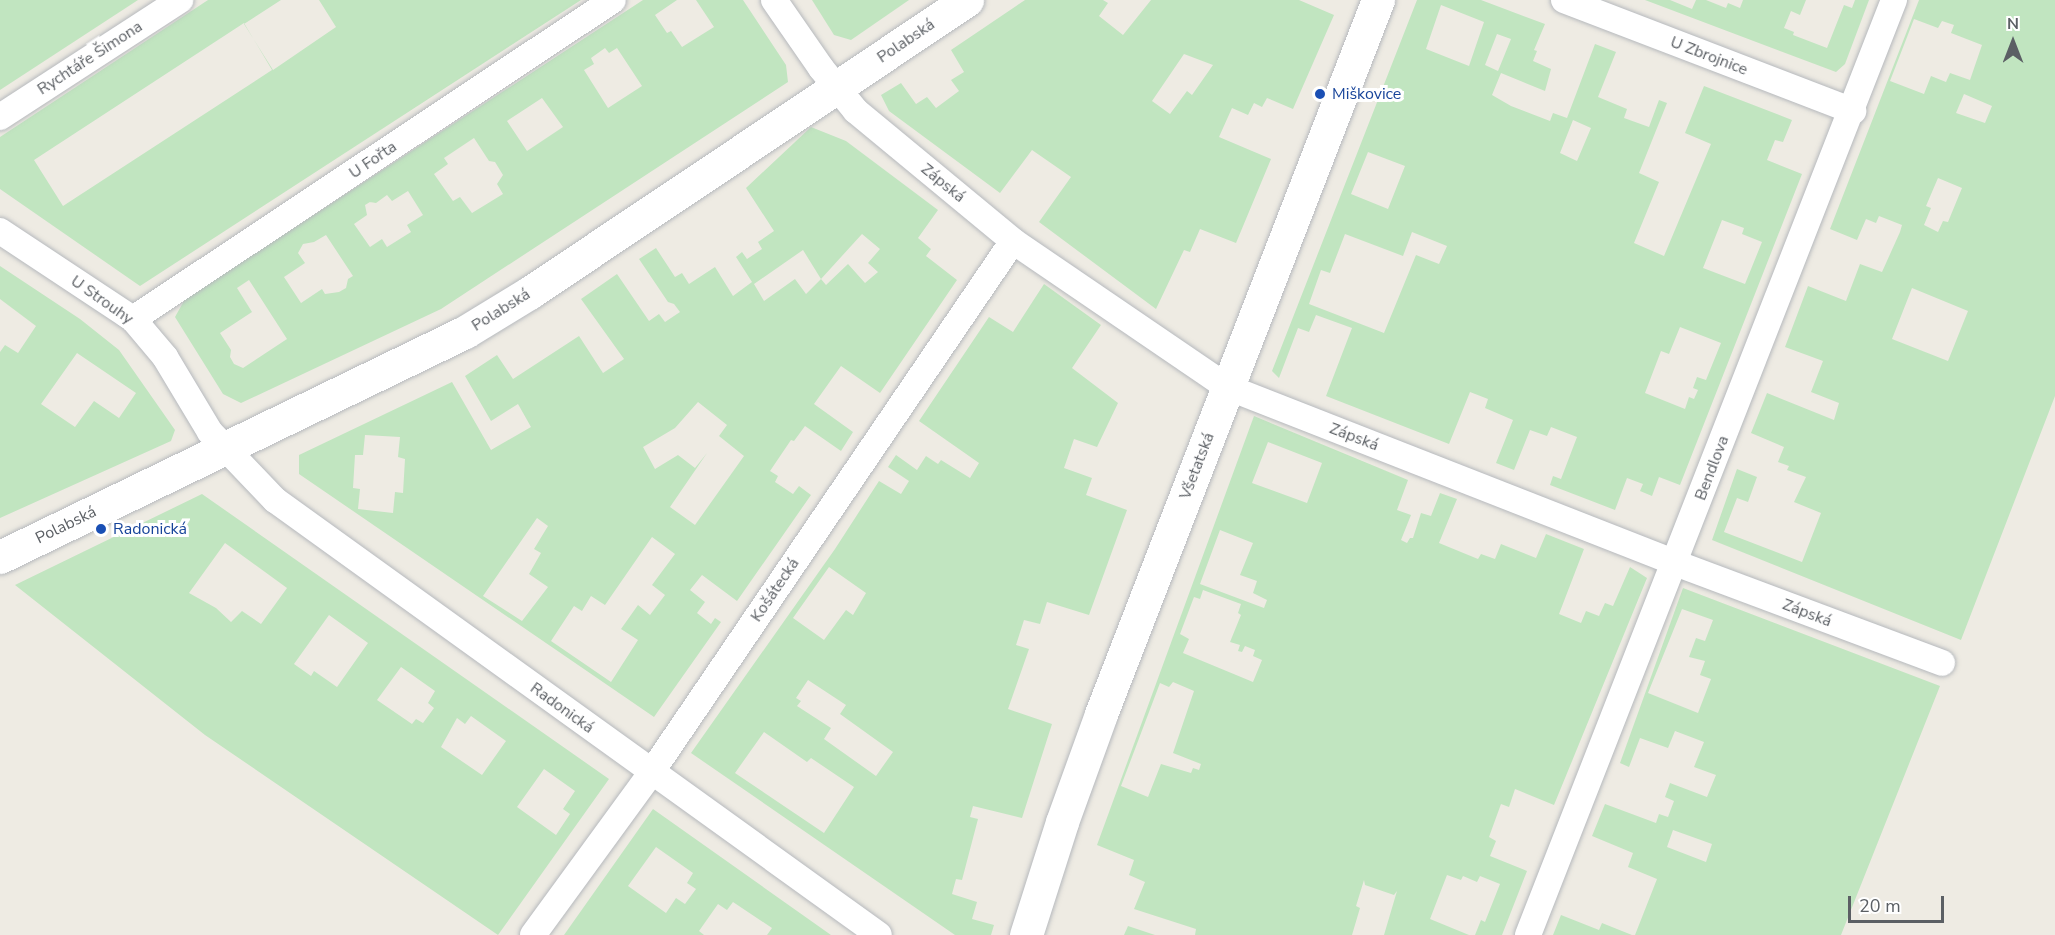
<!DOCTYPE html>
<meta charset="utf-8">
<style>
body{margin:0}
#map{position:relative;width:2055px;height:935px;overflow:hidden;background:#eeebe3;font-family:"Nunito Sans",sans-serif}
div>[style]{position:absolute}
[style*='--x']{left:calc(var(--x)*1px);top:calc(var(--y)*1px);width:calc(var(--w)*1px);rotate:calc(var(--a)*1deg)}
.green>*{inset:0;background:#c1e5c0}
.roads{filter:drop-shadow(0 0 2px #b6b9bd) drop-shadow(0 0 2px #b6b9bd)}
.street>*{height:26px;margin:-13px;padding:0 13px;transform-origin:13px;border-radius:13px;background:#fff}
.secondary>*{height:33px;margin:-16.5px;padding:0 16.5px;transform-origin:16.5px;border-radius:16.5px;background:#fff}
.dots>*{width:16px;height:16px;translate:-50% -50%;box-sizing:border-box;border:3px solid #fff;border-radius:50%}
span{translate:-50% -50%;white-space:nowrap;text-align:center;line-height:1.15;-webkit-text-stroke:6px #fff;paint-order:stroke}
.street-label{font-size:16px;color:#5b5f64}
.transit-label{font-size:16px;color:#164399}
.left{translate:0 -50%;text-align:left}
.north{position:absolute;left:1983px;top:12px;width:60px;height:60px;-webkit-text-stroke:4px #fff;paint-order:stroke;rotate:0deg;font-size:16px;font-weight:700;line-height:24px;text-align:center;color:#5b5f64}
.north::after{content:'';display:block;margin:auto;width:21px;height:27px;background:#5b5f64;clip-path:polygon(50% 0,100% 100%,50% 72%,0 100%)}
.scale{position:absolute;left:1848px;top:896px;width:96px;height:27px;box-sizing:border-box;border:3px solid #5b5f64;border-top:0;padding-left:8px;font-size:18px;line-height:21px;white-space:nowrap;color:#5b5f64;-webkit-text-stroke:4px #fff;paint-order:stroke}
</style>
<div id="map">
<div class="green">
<i style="clip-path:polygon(0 0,138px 0,0 90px)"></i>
<i style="clip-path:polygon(evenodd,208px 0,281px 0,244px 24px,273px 70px,336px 27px,319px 0,581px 0,140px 286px,0 189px,0 137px,208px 0,244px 23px,272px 70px,63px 206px,34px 160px,244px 23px)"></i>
<i style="clip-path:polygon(evenodd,643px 0,677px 0,655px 15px,667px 33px,671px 31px,682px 47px,714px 27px,696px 0,743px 0,786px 65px,788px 82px,441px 309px,241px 403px,223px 394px,175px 317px,185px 299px,643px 0,605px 48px,609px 53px,617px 48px,642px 86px,608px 108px,584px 70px,594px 64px,591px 58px,605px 48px,643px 0,542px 98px,563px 127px,527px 151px,507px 121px,542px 98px,643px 0,474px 138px,489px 161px,495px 162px,503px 175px,497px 184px,503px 194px,472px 213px,460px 197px,453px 201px,434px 174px,448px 164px,444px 158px,474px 138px,643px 0,408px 191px,423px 215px,407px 225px,411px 232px,387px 247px,382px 239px,370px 247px,354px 224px,367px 215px,365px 205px,370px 202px,376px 203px,387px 195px,392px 201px,408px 191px,643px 0,326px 235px,353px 276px,348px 279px,346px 288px,339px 292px,325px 294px,322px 289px,301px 303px,284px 277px,305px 263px,298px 253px,303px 244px,314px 242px,326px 235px,643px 0,249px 280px,287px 339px,243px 368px,234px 364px,230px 357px,231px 350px,220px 333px,252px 312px,237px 288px,249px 280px)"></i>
<i style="clip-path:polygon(812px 0,909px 0,851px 40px,834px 35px)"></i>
<i style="clip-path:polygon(evenodd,1025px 0,1103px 0,1108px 3px,1099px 16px,1123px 35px,1151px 0,1299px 0,1334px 15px,1293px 109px,1267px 98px,1262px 107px,1254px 103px,1248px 115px,1232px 108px,1219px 137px,1271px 159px,1236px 243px,1200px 229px,1190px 252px,1184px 250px,1156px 309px,1039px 222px,1071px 177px,1032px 150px,1000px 193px,889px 111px,881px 95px,901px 83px,916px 104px,927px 97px,936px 108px,959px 91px,951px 80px,964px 72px,951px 50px,1025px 0,1184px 54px,1213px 65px,1192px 95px,1187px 91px,1170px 114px,1152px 101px,1184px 54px)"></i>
<i style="clip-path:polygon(evenodd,1417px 0,1481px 0,1545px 24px,1534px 50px,1537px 51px,1533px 61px,1551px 69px,1545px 91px,1501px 73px,1492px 95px,1511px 106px,1550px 121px,1553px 113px,1567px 118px,1595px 44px,1616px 52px,1598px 97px,1627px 109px,1624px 118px,1649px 127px,1659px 100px,1667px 103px,1639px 173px,1659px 182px,1634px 243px,1664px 256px,1711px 144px,1685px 133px,1704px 86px,1792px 120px,1783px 142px,1775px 140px,1767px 160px,1802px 174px,1680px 485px,1659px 477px,1652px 496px,1640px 491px,1643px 484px,1627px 478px,1615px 510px,1550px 485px,1553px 476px,1561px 479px,1577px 437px,1551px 427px,1547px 436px,1530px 430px,1514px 470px,1496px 463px,1513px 420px,1485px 408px,1488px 399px,1470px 392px,1449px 444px,1326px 396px,1352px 328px,1316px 315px,1309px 332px,1298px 328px,1279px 378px,1272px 371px,1417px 0,1441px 5px,1484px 22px,1469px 66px,1426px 49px,1441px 5px,1417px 0,1497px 34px,1511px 39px,1498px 71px,1485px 65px,1497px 34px,1417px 0,1573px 120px,1591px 128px,1577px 161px,1560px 153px,1573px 120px,1417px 0,1368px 152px,1405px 166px,1388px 209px,1351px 194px,1368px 152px,1417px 0,1722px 220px,1744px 228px,1742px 234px,1762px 242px,1745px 284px,1703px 268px,1722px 220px,1417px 0,1412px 232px,1447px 246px,1439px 264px,1416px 255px,1384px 333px,1309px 304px,1321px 270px,1330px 273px,1345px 234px,1403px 256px,1412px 232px,1417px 0,1680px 327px,1721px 343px,1706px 380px,1697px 377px,1693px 388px,1698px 390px,1694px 399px,1689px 397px,1685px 409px,1645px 393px,1661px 351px,1669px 354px,1680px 327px)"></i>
<i style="clip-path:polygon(1645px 0,1670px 0,1692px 9px,1696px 0,1706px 0,1726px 8px,1728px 3px,1740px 8px,1743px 0,1806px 0,1800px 15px,1791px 11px,1784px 28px,1794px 32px,1793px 35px,1827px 48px,1844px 5px,1852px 8px,1855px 0,1869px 0,1845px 64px,1836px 72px)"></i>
<i style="clip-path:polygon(evenodd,1919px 0,2055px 0,2055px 396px,1961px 640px,1712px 540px,1737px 469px,1757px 477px,1748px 502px,1737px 498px,1724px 532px,1802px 562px,1821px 513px,1794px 502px,1806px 477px,1787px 470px,1789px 466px,1778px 462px,1784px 447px,1751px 433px,1767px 393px,1834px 420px,1839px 403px,1811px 392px,1823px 361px,1785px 347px,1808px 286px,1846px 301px,1860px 264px,1882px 272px,1900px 232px,1902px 225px,1879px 216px,1876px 223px,1866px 219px,1857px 240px,1830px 229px,1919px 0,1914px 19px,1938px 28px,1942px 21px,1954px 25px,1951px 33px,1982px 45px,1970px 80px,1950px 73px,1946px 82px,1931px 76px,1924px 94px,1890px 81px,1914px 19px,1919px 0,1964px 94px,1992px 106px,1985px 123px,1956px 113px,1964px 94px,1919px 0,1938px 178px,1962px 188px,1948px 222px,1943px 221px,1938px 232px,1924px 225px,1931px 208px,1926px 206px,1938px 178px,1919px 0,1912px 288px,1968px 311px,1948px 361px,1892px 339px,1912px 288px)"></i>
<i style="clip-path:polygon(evenodd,811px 127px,846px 141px,938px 210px,918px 238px,931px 249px,926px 256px,957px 280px,880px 393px,841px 366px,814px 404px,853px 432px,841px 451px,805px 426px,794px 441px,791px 440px,770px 471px,778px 476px,775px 482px,793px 494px,799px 486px,811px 495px,737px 601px,702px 575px,690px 590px,705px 602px,697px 613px,711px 624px,715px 618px,721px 622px,654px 717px,299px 474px,299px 455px,452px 382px,491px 450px,531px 427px,518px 404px,491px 421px,465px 376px,497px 355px,513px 379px,579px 336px,603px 373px,624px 359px,581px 299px,617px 274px,649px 321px,659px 314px,665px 322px,680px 312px,674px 304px,668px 302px,639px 259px,656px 248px,675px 277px,682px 273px,689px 284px,715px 267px,733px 296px,752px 282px,736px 257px,742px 252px,747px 259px,762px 249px,758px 242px,774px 231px,746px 188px,811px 127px,862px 234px,880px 249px,868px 263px,878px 272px,865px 283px,848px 264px,826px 285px,821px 279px,862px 234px,811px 127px,803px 250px,821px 279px,806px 294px,795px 279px,764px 301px,754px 284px,803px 250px,811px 127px,698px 402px,727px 425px,719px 436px,744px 456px,695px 525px,670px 507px,707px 453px,695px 468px,678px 455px,655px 469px,643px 447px,675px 428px,698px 402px,811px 127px,365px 435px,400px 437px,398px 457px,405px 459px,403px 493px,395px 492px,393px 513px,358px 509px,360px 489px,353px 488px,355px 455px,363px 455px,365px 435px,811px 127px,537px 518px,548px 526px,534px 549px,541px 553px,529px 574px,548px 587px,522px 621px,483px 596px,537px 518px,811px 127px,652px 537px,675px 554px,652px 585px,665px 595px,650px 615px,638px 605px,621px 629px,638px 640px,611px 682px,551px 641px,574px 606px,582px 611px,591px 596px,605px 605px,652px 537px)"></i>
<i style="clip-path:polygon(evenodd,0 266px,80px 319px,119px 350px,175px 430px,171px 441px,0 518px,0 352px,5px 345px,18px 353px,36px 326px,0 299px,0 266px,77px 353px,136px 393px,119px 418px,94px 401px,75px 427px,41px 404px,77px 353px)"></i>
<i style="clip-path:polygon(evenodd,1044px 284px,1101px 325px,1072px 368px,1118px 403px,1097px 447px,1074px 439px,1064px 468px,1092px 478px,1086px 495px,1127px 510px,1089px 615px,1047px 602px,1040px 624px,1024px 620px,1016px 645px,1029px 649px,1008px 709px,1052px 724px,1022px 818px,973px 806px,970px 817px,978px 819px,962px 880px,956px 879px,952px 894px,977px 902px,972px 919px,994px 925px,991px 935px,955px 935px,691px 753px,835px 549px,879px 481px,901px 494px,909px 481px,888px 467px,896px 455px,917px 470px,926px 456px,938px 464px,941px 460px,970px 478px,979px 463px,919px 421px,989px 317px,1013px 332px,1044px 284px,829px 567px,866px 593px,853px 615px,846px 610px,824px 640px,793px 618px,829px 567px,1044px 284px,808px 680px,846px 705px,840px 714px,893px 752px,876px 776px,824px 739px,831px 728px,797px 706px,801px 701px,796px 698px,808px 680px,1044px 284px,764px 732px,807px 762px,811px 758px,854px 787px,824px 833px,735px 773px,764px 732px)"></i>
<i style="clip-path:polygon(evenodd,1254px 416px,1408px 480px,1397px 510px,1411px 515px,1401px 540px,1407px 543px,1410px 538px,1413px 538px,1421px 513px,1431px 516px,1440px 493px,1457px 499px,1439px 543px,1478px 559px,1481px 554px,1495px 559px,1501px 544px,1536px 558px,1546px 534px,1584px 549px,1559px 614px,1581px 623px,1586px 611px,1599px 616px,1605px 603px,1613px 606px,1630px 567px,1647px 578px,1554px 805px,1515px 789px,1509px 807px,1501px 804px,1489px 837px,1496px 841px,1490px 856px,1527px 871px,1502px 935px,1475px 935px,1481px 920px,1485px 922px,1500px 884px,1480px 876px,1477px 882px,1463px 876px,1461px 880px,1447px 875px,1430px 919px,1469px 935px,1384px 935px,1397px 891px,1394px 895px,1365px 885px,1364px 880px,1356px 906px,1360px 908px,1352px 935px,1195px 935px,1196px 929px,1134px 909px,1145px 882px,1129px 875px,1134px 860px,1097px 845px,1254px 416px,1268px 442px,1322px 463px,1307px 503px,1252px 483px,1268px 442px,1254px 416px,1220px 530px,1253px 543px,1240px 575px,1257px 581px,1253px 593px,1267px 600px,1264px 608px,1200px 584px,1220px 530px,1254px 416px,1203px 590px,1241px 604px,1238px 613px,1241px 615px,1230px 642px,1240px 645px,1238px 651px,1242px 652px,1245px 646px,1255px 650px,1253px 656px,1262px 660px,1253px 682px,1183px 653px,1189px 639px,1180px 634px,1194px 597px,1200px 599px,1203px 590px,1254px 416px,1173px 682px,1194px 691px,1173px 753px,1201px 764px,1199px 770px,1193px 768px,1191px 773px,1161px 764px,1148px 797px,1121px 786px,1160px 683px,1169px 687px,1173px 682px)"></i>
<i style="clip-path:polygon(evenodd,202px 494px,609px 779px,498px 935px,205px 735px,15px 585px,202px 494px,225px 543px,287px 588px,261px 624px,242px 611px,231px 622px,216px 608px,189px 593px,225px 543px,202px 494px,329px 615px,368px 643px,337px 687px,314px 671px,311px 676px,294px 664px,329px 615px,202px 494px,401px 667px,435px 691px,428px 703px,434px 708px,423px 723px,416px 719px,412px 724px,377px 700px,401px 667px,202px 494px,471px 716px,506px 741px,482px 775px,441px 747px,457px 718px,465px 724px,471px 716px,202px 494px,544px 769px,575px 791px,563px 809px,570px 814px,556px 835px,517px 807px,544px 769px)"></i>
<i style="clip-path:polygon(evenodd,1683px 588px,1940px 686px,1841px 935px,1635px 935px,1657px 879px,1628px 867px,1633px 853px,1592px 836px,1605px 804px,1656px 823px,1659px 814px,1668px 817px,1674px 801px,1665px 797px,1670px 783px,1707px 797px,1716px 775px,1694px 767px,1704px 742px,1675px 731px,1668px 748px,1640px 738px,1629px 767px,1620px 763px,1683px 588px,1682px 609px,1713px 620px,1705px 641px,1696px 638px,1689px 657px,1705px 661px,1700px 675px,1711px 679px,1698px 713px,1648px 693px,1682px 609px,1683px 588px,1673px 830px,1712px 844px,1706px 862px,1667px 847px,1673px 830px)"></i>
<i style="clip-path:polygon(evenodd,653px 809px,831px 935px,767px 935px,772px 928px,733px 902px,727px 910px,718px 904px,699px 931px,704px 935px,564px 935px,653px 809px,656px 847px,693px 873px,687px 883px,696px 889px,685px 904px,676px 898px,666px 913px,628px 886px,656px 847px)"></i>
<i style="clip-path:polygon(1561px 915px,1599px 930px,1602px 923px,1632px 935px,1553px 935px)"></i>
<i style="clip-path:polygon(1128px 926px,1155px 935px,1124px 935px)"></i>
</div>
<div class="roads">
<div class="street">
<i style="--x:774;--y:0;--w:83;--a:55.3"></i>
<i style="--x:821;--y:68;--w:55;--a:50.9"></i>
<i style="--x:856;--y:111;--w:204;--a:39.6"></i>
<i style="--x:1013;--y:241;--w:259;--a:34.3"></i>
<i style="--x:1227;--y:387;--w:481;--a:21.4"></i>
<i style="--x:1675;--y:563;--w:285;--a:20.5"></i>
<i style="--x:1564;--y:0;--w:310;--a:21"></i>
<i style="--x:0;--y:117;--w:215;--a:-33"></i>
<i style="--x:0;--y:231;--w:159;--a:33.5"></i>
<i style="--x:133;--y:319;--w:50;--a:49.9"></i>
<i style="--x:165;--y:357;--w:87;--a:59"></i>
<i style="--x:210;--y:432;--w:94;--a:46.3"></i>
<i style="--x:275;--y:500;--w:744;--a:35.76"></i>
<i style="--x:133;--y:319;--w:576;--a:-33.61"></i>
<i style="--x:533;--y:935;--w:200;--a:-53.9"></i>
<i style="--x:651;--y:773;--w:643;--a:-55.77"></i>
<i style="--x:1528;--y:935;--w:1004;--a:-68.62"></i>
</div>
<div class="secondary">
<i style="--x:0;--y:557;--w:517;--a:-25.82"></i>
<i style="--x:465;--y:332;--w:75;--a:-31.4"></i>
<i style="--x:529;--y:293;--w:527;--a:-33.78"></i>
<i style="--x:1026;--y:935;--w:119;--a:-72.3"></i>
<i style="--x:1062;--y:822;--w:115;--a:-70.1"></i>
<i style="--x:1101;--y:714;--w:766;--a:-68.8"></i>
</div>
</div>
<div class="dots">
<i style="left:1320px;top:94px;background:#1a4fb4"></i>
<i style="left:101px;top:529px;background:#1a4fb4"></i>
</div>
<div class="street-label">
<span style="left:906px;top:41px;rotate:-34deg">Polabská</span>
<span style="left:1709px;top:56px;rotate:21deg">U Zbrojnice</span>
<span style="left:90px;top:58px;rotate:-33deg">Rychtáře Šimona</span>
<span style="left:373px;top:160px;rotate:-34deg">U Fořta</span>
<span style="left:943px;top:183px;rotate:39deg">Zápská</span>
<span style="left:102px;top:300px;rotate:35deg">U Strouhy</span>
<span style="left:501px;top:310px;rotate:-32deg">Polabská</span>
<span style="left:1354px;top:437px;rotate:21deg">Zápská</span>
<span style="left:1197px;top:466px;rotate:-69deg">Všetatská</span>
<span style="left:1712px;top:468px;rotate:-69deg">Bendlova</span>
<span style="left:66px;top:525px;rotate:-26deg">Polabská</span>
<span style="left:775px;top:590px;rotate:-56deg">Košátecká</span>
<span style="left:1807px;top:613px;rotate:21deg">Zápská</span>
<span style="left:562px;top:708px;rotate:36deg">Radonická</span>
</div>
<div class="transit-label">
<span class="left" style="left:1332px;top:94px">Miškovice</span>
<span class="left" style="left:113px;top:529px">Radonická</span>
</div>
<div class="north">N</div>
<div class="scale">20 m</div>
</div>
